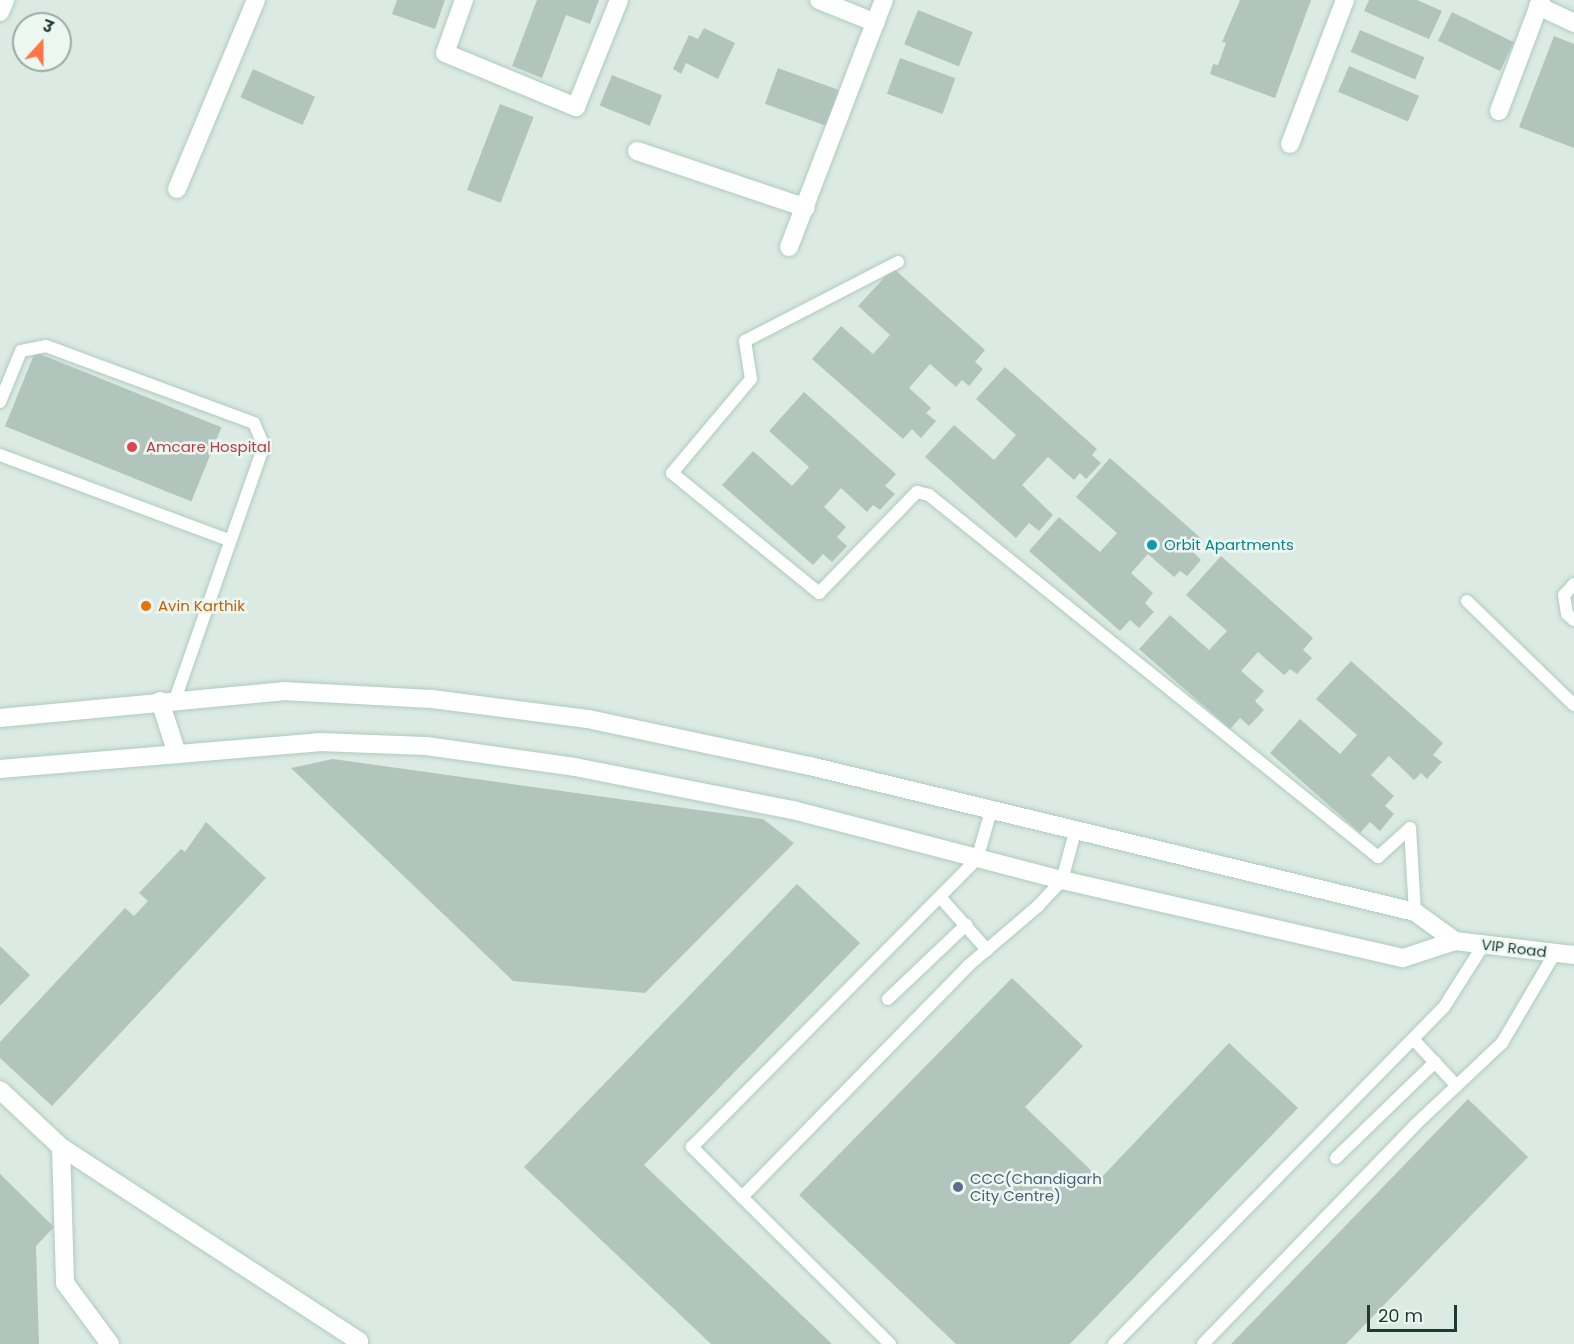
<!DOCTYPE html>
<meta charset="utf-8">
<style>
body{margin:0}
#map{position:relative;width:1574px;height:1344px;overflow:hidden;background:#dceae4;font-family:Poppins,"Noto Sans Devanagari",sans-serif}
div>[style]{position:absolute}
[style*='--x']{left:calc(var(--x)*1px);top:calc(var(--y)*1px);width:calc(var(--w)*1px);rotate:calc(var(--a)*1deg)}
.building>*{inset:0;background:#b1c5bd;transform-origin:0 0}
.roads{filter:drop-shadow(0 0 2px #aecbc1) drop-shadow(0 0 2px #aecbc1)}
.lane>*{height:12px;margin:-6px;padding:0 6px;transform-origin:6px;border-radius:6px;background:#fff}
.street>*{height:18px;margin:-9px;padding:0 9px;transform-origin:9px;border-radius:9px;background:#fff}
.secondary>*{height:18px;margin:-9px;padding:0 9px;transform-origin:9px;border-radius:9px;background:#fff}
.dots>*{width:16px;height:16px;translate:-50% -50%;box-sizing:border-box;border:3px solid #ecf7f2;border-radius:50%}
span{translate:-50% -50%;white-space:nowrap;text-align:center;line-height:1.15;-webkit-text-stroke:5px #ecf7f2;paint-order:stroke}
.health-label{font-size:15px;color:#be3a42}
.left{translate:0 -50%;text-align:left}
.culture-label{font-size:15px;color:#0d838f}
.food-label{font-size:15px;color:#c56008}
.street-label{font-size:15px;color:#1d3a33}
.service-label{font-size:15px;color:#4e5e75}
.north{position:absolute;left:12px;top:12px;width:60px;height:60px;box-sizing:border-box;background:#ecf7f2;border:2px solid #99aba6;border-radius:50%;rotate:21deg;font-size:16px;font-weight:700;line-height:24px;text-align:center;color:#1d3a33}
.north::after{content:'';display:block;margin:auto;width:21px;height:27px;background:#ff7645;clip-path:polygon(50% 0,100% 100%,50% 72%,0 100%)}
.scale{position:absolute;left:1367px;top:1305px;width:90px;height:27px;box-sizing:border-box;border:3px solid #1d3a33;border-top:0;padding-left:8px;font-size:18px;line-height:21px;white-space:nowrap;color:#1d3a33;-webkit-text-stroke:4px #ecf7f2;paint-order:stroke}
</style>
<div id="map">
<div class="building">
<i style="clip-path:polygon(397px 0,445px 0,435px 29px,392px 14px)"></i>
<i style="clip-path:polygon(537px 0,599px 0,590px 24px,566px 15px,542px 78px,512px 66px)"></i>
<i style="clip-path:polygon(1240px 0,1311px 0,1275px 98px,1210px 74px,1213px 64px,1218px 65px,1226px 43px,1222px 42px)"></i>
<i style="clip-path:polygon(1369px 0,1417px 0,1442px 11px,1429px 39px,1364px 11px)"></i>
<i style="left:918px;top:10px;width:59px;height:37px;rotate:22deg"></i>
<i style="left:1452px;top:12px;width:69px;height:32px;rotate:26deg"></i>
<i style="clip-path:polygon(704px 28px,735px 43px,718px 79px,686px 63px,681px 74px,673px 69px,689px 35px,698px 39px)"></i>
<i style="left:1360px;top:30px;width:70px;height:24px;rotate:23deg"></i>
<i style="clip-path:polygon(1554px 36px,1574px 44px,1574px 148px,1519px 127px)"></i>
<i style="left:900px;top:58px;width:59px;height:38px;rotate:20deg"></i>
<i style="left:1349px;top:66px;width:76px;height:28px;rotate:23deg"></i>
<i style="left:778px;top:68px;width:66px;height:38px;rotate:20deg"></i>
<i style="left:253px;top:69px;width:68px;height:31px;rotate:24deg"></i>
<i style="left:612px;top:75px;width:54px;height:33px;rotate:22deg"></i>
<i style="left:500px;top:104px;width:36px;height:92px;rotate:21deg"></i>
<i style="clip-path:polygon(893px 268px,985px 350px,975px 362px,983px 369px,969px 386px,962px 380px,956px 387px,930px 364px,909px 388px,931px 408px,926px 413px,936px 421px,921px 438px,912px 429px,903px 439px,812px 359px,841px 326px,873px 354px,890px 335px,858px 306px)"></i>
<i style="left:35px;top:352px;width:201px;height:80px;rotate:22deg"></i>
<i style="clip-path:polygon(1005px 367px,1097px 449px,1092px 455px,1101px 463px,1086px 479px,1080px 473px,1074px 480px,1048px 457px,1022px 485px,1053px 515px,1039px 531px,1029px 523px,1016px 538px,925px 457px,954px 425px,994px 460px,1016px 435px,976px 399px)"></i>
<i style="clip-path:polygon(804px 392px,896px 474px,885px 486px,895px 494px,880px 510px,873px 505px,867px 512px,841px 488px,824px 507px,846px 527px,837px 537px,847px 546px,832px 562px,823px 554px,813px 565px,722px 485px,753px 451px,792px 486px,809px 467px,769px 431px)"></i>
<i style="clip-path:polygon(1110px 458px,1203px 540px,1193px 552px,1201px 560px,1187px 576px,1180px 571px,1174px 577px,1148px 554px,1131px 573px,1153px 593px,1145px 603px,1154px 612px,1139px 628px,1130px 620px,1120px 631px,1029px 551px,1059px 517px,1100px 552px,1117px 533px,1076px 497px)"></i>
<i style="clip-path:polygon(1221px 556px,1313px 638px,1303px 650px,1312px 658px,1297px 674px,1290px 669px,1284px 675px,1258px 652px,1241px 671px,1264px 691px,1255px 701px,1264px 710px,1249px 726px,1240px 718px,1230px 729px,1139px 649px,1170px 615px,1209px 650px,1227px 631px,1186px 595px)"></i>
<i style="clip-path:polygon(1351px 661px,1443px 743px,1433px 755px,1442px 762px,1427px 779px,1421px 773px,1414px 780px,1389px 756px,1371px 775px,1394px 796px,1385px 806px,1394px 814px,1380px 831px,1370px 822px,1360px 833px,1270px 753px,1300px 719px,1340px 754px,1357px 735px,1316px 699px)"></i>
<i style="clip-path:polygon(333px 759px,763px 819px,794px 843px,645px 993px,513px 981px,291px 768px)"></i>
<i style="clip-path:polygon(206px 822px,266px 878px,52px 1106px,0 1058px,0 1042px,125px 908px,134px 916px,148px 901px,139px 893px,181px 849px,185px 852px)"></i>
<i style="clip-path:polygon(797px 884px,860px 943px,644px 1165px,832px 1344px,711px 1344px,524px 1167px)"></i>
<i style="clip-path:polygon(0 946px,30px 975px,0 1006px)"></i>
<i style="clip-path:polygon(1012px 978px,1083px 1046px,1025px 1107px,1100px 1179px,1229px 1043px,1298px 1108px,1070px 1344px,956px 1344px,799px 1195px)"></i>
<i style="clip-path:polygon(1468px 1099px,1528px 1157px,1346px 1344px,1231px 1344px)"></i>
<i style="clip-path:polygon(0 1174px,54px 1227px,36px 1246px,39px 1344px,0 1344px)"></i>
</div>
<div class="roads">
<div class="lane">
<i style="--x:898;--y:262;--w:172;--a:152.7"></i>
<i style="--x:745;--y:341;--w:38;--a:81"></i>
<i style="--x:751;--y:379;--w:123;--a:130"></i>
<i style="--x:672;--y:473;--w:190;--a:39.2"></i>
<i style="--x:819;--y:593;--w:141;--a:-45.9"></i>
<i style="--x:917;--y:492;--w:12;--a:14"></i>
<i style="--x:929;--y:495;--w:577;--a:38.88"></i>
<i style="--x:1378;--y:857;--w:43;--a:-42.2"></i>
<i style="--x:0;--y:402;--w:55;--a:-67.6"></i>
<i style="--x:21;--y:351;--w:25;--a:-11"></i>
<i style="--x:46;--y:346;--w:222;--a:20.3"></i>
<i style="--x:254;--y:423;--w:21;--a:67"></i>
<i style="--x:262;--y:442;--w:9;--a:90"></i>
<i style="--x:262;--y:451;--w:264;--a:109.3"></i>
<i style="--x:0;--y:455;--w:244;--a:20.4"></i>
<i style="--x:1574;--y:584;--w:15;--a:132"></i>
<i style="--x:1564;--y:595;--w:19;--a:81"></i>
<i style="--x:1567;--y:614;--w:9;--a:41"></i>
<i style="--x:1467;--y:601;--w:149;--a:44.2"></i>
<i style="--x:1410;--y:828;--w:84;--a:86.6"></i>
<i style="--x:940;--y:897;--w:71;--a:48.4"></i>
<i style="--x:888;--y:999;--w:108;--a:-43.5"></i>
<i style="--x:1413;--y:1039;--w:64;--a:46.9"></i>
<i style="--x:1336;--y:1158;--w:138;--a:-44.1"></i>
<i style="--x:742;--y:1197;--w:71;--a:-135"></i>
<i style="--x:692;--y:1147;--w:405;--a:-45.3"></i>
<i style="--x:977;--y:859;--w:50;--a:-73.7"></i>
<i style="--x:890;--y:1344;--w:209;--a:-135.2"></i>
<i style="--x:742;--y:1197;--w:325;--a:-45.6"></i>
<i style="--x:969;--y:965;--w:91;--a:-40.5"></i>
<i style="--x:1038;--y:906;--w:35;--a:-47"></i>
<i style="--x:1062;--y:880;--w:50;--a:-74.8"></i>
<i style="--x:1114;--y:1344;--w:472;--a:-45.6"></i>
<i style="--x:1444;--y:1007;--w:75;--a:-57.6"></i>
<i style="--x:1203;--y:1344;--w:305;--a:-45.9"></i>
<i style="--x:1415;--y:1125;--w:120;--a:-43.3"></i>
<i style="--x:1502;--y:1043;--w:104;--a:-59.5"></i>
</div>
<div class="street">
<i style="--x:464;--y:0;--w:56;--a:109.7"></i>
<i style="--x:445;--y:53;--w:142;--a:22.4"></i>
<i style="--x:576;--y:107;--w:115;--a:-68.1"></i>
<i style="--x:819;--y:0;--w:61;--a:22"></i>
<i style="--x:1538;--y:6;--w:40;--a:25"></i>
<i style="--x:0;--y:12;--w:13;--a:-67"></i>
<i style="--x:1499;--y:111;--w:119;--a:-69.3"></i>
<i style="--x:1290;--y:144;--w:154;--a:-69.1"></i>
<i style="--x:637;--y:151;--w:178;--a:18.6"></i>
<i style="--x:177;--y:189;--w:205;--a:-67.3"></i>
<i style="--x:789;--y:247;--w:265;--a:-69"></i>
<i style="--x:0;--y:1090;--w:83;--a:43.1"></i>
<i style="--x:61;--y:1147;--w:356;--a:33.1"></i>
<i style="--x:61;--y:1147;--w:136;--a:88.3"></i>
<i style="--x:65;--y:1283;--w:76;--a:53.6"></i>
</div>
<div class="secondary">
<i style="--x:160;--y:701;--w:56;--a:72.2"></i>
<i style="--x:0;--y:718;--w:284;--a:-5.4"></i>
<i style="--x:283;--y:691;--w:149;--a:3.1"></i>
<i style="--x:432;--y:699;--w:157;--a:7.3"></i>
<i style="--x:588;--y:719;--w:227;--a:12"></i>
<i style="--x:810;--y:766;--w:622;--a:13.57"></i>
<i style="--x:1415;--y:912;--w:49;--a:35.9"></i>
<i style="--x:0;--y:769;--w:320;--a:-4.8"></i>
<i style="--x:319;--y:742;--w:107;--a:2.1"></i>
<i style="--x:426;--y:746;--w:150;--a:8"></i>
<i style="--x:575;--y:767;--w:222;--a:11.2"></i>
<i style="--x:793;--y:810;--w:278;--a:14.6"></i>
<i style="--x:1062;--y:880;--w:350;--a:12.9"></i>
<i style="--x:1403;--y:958;--w:55;--a:-18.1"></i>
<i style="--x:1455;--y:941;--w:120;--a:6.7"></i>
</div>
</div>
<div class="dots">
<i style="left:132px;top:447px;background:#e0444e"></i>
<i style="left:1152px;top:545px;background:#0f9aa8"></i>
<i style="left:146px;top:606px;background:#e8710a"></i>
<i style="left:958px;top:1187px;background:#5c6f8a"></i>
</div>
<div class="health-label">
<span class="left" style="left:146px;top:447px">Amcare Hospital</span>
</div>
<div class="culture-label">
<span class="left" style="left:1164px;top:545px">Orbit Apartments</span>
</div>
<div class="food-label">
<span class="left" style="left:158px;top:606px">Avin Karthik</span>
</div>
<div class="street-label">
<span style="left:1514px;top:948px;rotate:7deg">VIP Road</span>
</div>
<div class="service-label">
<span class="left" style="left:970px;top:1187px">CCC(Chandigarh<br>City Centre)</span>
</div>
<div class="north">उ</div>
<div class="scale">20 m</div>
</div>
